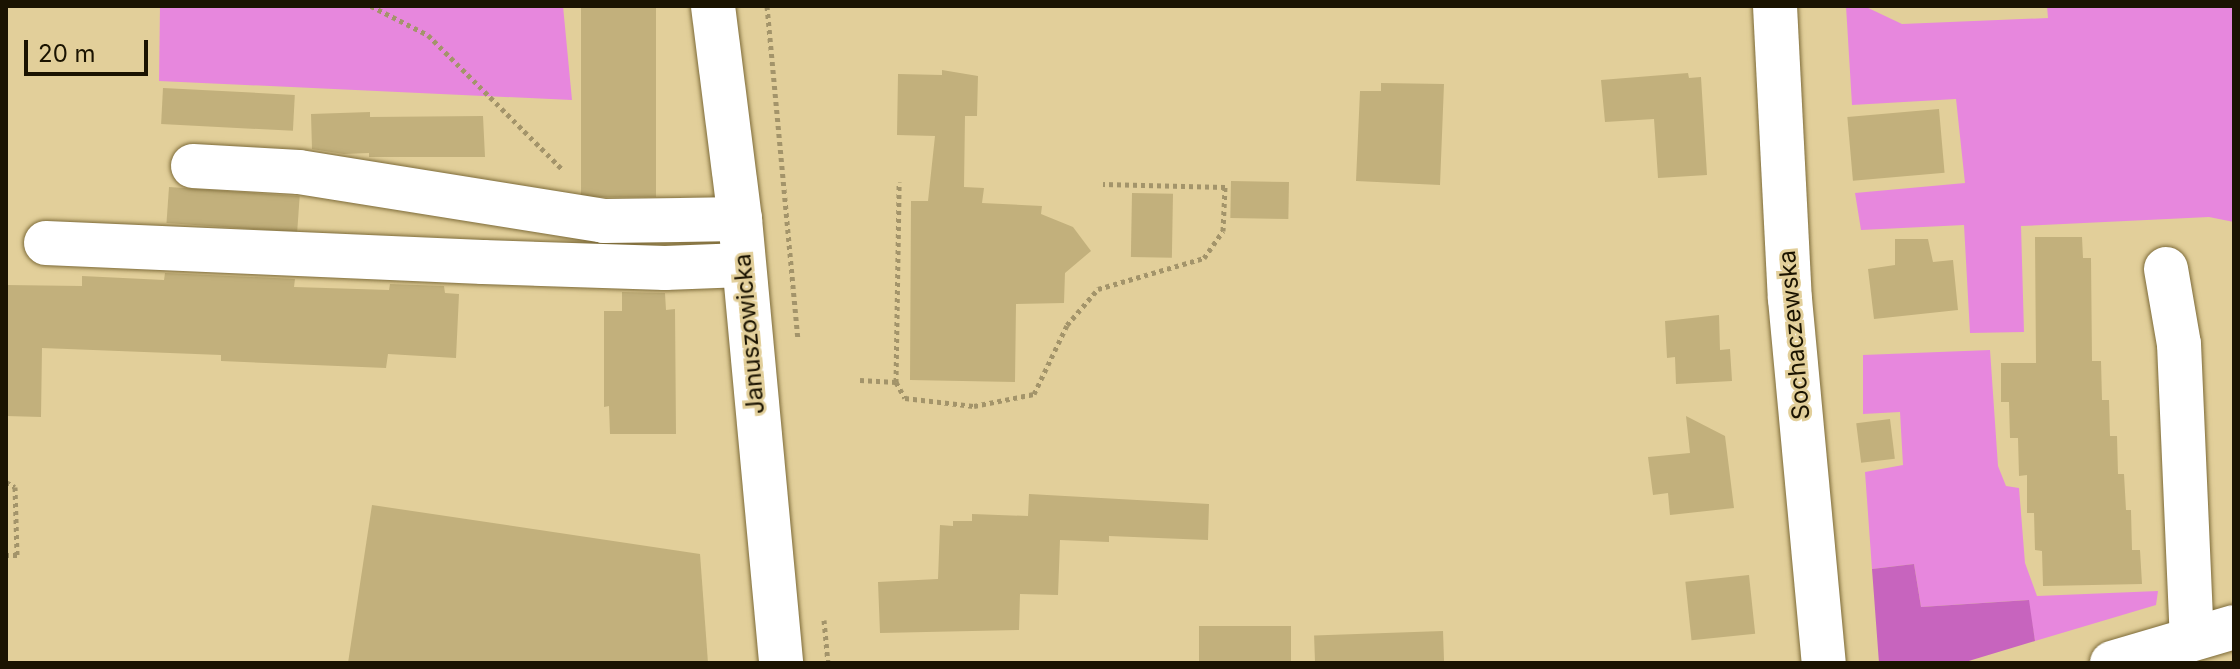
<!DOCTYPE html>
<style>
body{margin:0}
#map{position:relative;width:2240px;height:669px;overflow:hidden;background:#e2cf9a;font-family:Inter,sans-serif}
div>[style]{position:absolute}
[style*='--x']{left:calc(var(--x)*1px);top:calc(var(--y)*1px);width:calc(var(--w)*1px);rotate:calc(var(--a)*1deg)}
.green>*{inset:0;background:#e787dd}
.forest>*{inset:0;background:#c764be}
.building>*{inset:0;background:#c2b07c;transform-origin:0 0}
.path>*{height:5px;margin-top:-2.5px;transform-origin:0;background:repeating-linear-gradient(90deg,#a3946a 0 4px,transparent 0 8px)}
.roads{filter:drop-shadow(0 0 2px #7d6b39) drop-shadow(0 0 2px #7d6b39)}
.minor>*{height:44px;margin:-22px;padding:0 22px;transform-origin:22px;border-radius:22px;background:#fff}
span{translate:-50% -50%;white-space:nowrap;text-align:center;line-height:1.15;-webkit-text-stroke:6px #e2cf9a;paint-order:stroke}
.street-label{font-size:24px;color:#1a1301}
.frame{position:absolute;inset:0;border:8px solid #1a1301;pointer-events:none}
.scale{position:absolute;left:24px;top:40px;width:124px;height:36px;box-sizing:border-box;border:4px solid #1a1301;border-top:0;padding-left:10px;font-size:24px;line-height:28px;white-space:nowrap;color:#1a1301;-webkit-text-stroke:6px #e2cf9a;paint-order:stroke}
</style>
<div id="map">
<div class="green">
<i style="clip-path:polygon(160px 6px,563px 6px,572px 100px,159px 81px)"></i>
<i style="clip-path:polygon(1846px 6px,1864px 6px,1902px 24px,2048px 18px,2047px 6px,2234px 6px,2234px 222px,2209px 217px,2021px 226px,2024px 332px,1970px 333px,1964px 225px,1861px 230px,1855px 193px,1965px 183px,1956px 99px,1852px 105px)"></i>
<i style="clip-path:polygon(1990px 350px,1998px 466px,2006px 486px,2019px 488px,2025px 563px,2037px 596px,2158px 591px,2156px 605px,2035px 641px,2028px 600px,1921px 607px,1914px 564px,1872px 569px,1865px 472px,1903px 465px,1900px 412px,1863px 414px,1863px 355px)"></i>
</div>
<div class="forest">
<i style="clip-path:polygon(1914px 564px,1921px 607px,2029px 600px,2035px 641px,1962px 663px,1879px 663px,1872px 569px)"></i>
</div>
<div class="building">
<i style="left:581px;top:6px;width:75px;height:191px"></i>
<i style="clip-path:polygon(942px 70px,978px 76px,977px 116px,965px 116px,964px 187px,984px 188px,982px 203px,1042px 206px,1041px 214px,1073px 227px,1091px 251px,1065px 273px,1064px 303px,1016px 304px,1015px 382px,910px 380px,911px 201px,928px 201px,935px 136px,897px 135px,898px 74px,942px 75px)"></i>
<i style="clip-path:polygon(1688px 73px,1689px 78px,1701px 77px,1707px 175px,1658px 178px,1654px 119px,1605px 122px,1601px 80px)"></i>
<i style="clip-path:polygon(1381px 83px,1444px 84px,1440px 185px,1356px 181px,1360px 91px,1381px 91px)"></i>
<i style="left:163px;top:88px;width:132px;height:36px;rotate:3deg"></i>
<i style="left:1939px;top:109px;width:64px;height:92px;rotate:85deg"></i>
<i style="clip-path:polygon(370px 112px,370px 117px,483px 116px,485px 157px,369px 157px,369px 153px,344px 154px,312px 149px,311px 114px)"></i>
<i style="left:1231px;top:181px;width:58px;height:37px;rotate:1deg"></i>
<i style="left:169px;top:187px;width:131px;height:36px;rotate:4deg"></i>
<i style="left:1132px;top:193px;width:41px;height:64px;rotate:1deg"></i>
<i style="clip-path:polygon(2035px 237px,2082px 237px,2083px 258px,2091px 258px,2092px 361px,2101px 361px,2102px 400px,2109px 400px,2110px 436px,2117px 436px,2118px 474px,2124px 474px,2126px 510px,2131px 510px,2132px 550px,2140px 550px,2142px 584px,2043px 586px,2042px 551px,2035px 550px,2034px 513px,2027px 513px,2027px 475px,2019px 476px,2018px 438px,2010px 438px,2009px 402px,2001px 402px,2001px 363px,2036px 363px)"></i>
<i style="clip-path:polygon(1895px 239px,1928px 239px,1933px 262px,1953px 260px,1958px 310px,1874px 319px,1868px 269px,1895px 265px)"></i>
<i style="clip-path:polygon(165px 273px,295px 279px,294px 287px,389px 290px,390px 284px,444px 286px,445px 293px,459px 294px,456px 358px,388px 354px,386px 368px,221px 361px,221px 355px,42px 348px,41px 417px,6px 416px,6px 285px,82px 286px,82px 276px,164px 280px)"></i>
<i style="clip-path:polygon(622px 292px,665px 293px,666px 310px,675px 309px,676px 434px,610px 434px,609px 406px,604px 407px,604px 311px,622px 311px)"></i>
<i style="clip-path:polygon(1719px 315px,1720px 350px,1730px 349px,1732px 381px,1676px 384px,1675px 357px,1667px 358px,1665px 321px)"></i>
<i style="clip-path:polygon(1686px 416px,1725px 436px,1734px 508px,1670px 515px,1668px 493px,1653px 495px,1648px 457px,1690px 453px)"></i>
<i style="left:1890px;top:419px;width:40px;height:34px;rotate:83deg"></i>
<i style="clip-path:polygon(1029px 494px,1209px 504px,1208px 540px,1109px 536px,1109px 542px,1060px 540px,1058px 595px,1020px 594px,1019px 630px,880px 633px,878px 582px,938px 579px,940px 525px,953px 526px,953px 521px,972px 521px,972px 514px,1028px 516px)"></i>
<i style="clip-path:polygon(372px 505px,700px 554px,708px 663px,348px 663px)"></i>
<i style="left:1749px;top:575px;width:59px;height:64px;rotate:84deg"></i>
<i style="left:1199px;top:626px;width:92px;height:37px"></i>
<i style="left:1443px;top:631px;width:32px;height:129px;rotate:88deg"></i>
</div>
<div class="path">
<i style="--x:371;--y:6;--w:64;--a:27"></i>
<i style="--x:428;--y:35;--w:192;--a:45"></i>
<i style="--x:767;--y:6;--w:335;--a:84.7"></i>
<i style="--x:860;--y:380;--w:36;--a:3"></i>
<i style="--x:896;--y:382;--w:18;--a:61"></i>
<i style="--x:905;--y:398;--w:69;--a:6.6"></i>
<i style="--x:974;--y:406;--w:61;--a:-11.3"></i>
<i style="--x:1034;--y:394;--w:76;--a:-64.4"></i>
<i style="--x:1067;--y:325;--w:48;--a:-49.3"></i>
<i style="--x:1098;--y:289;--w:110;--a:-16.3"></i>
<i style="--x:1204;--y:258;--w:33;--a:-55"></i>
<i style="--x:1223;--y:231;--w:44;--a:-87.4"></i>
<i style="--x:1225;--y:187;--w:122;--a:-178.6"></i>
<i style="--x:896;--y:382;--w:200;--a:-89.1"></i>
<i style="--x:6;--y:482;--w:10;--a:29"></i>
<i style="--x:15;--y:487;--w:68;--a:88.3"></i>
<i style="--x:17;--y:555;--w:11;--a:180"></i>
<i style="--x:824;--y:620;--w:43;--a:84.7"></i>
</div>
<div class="roads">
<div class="minor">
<i style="--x:713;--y:6;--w:215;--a:82.8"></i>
<i style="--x:740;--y:219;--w:446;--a:84.7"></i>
<i style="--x:1775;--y:6;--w:293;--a:87.1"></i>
<i style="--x:1790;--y:299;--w:366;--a:84.7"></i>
<i style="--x:193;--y:166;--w:106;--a:3.2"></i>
<i style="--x:299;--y:172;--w:309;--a:9.1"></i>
<i style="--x:604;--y:221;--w:136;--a:-0.8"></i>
<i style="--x:46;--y:243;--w:437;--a:2.5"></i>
<i style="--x:483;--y:262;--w:182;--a:1.9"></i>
<i style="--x:665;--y:268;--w:78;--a:-2.2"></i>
<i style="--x:2166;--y:269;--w:76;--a:80.2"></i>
<i style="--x:2179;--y:344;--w:294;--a:87.5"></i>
<i style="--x:2112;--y:663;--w:127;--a:-16.4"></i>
</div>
</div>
<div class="street-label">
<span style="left:749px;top:334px;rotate:-95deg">Januszowicka</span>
<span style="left:1794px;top:335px;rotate:-95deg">Sochaczewska</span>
</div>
<div class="frame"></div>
<div class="scale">20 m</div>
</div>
